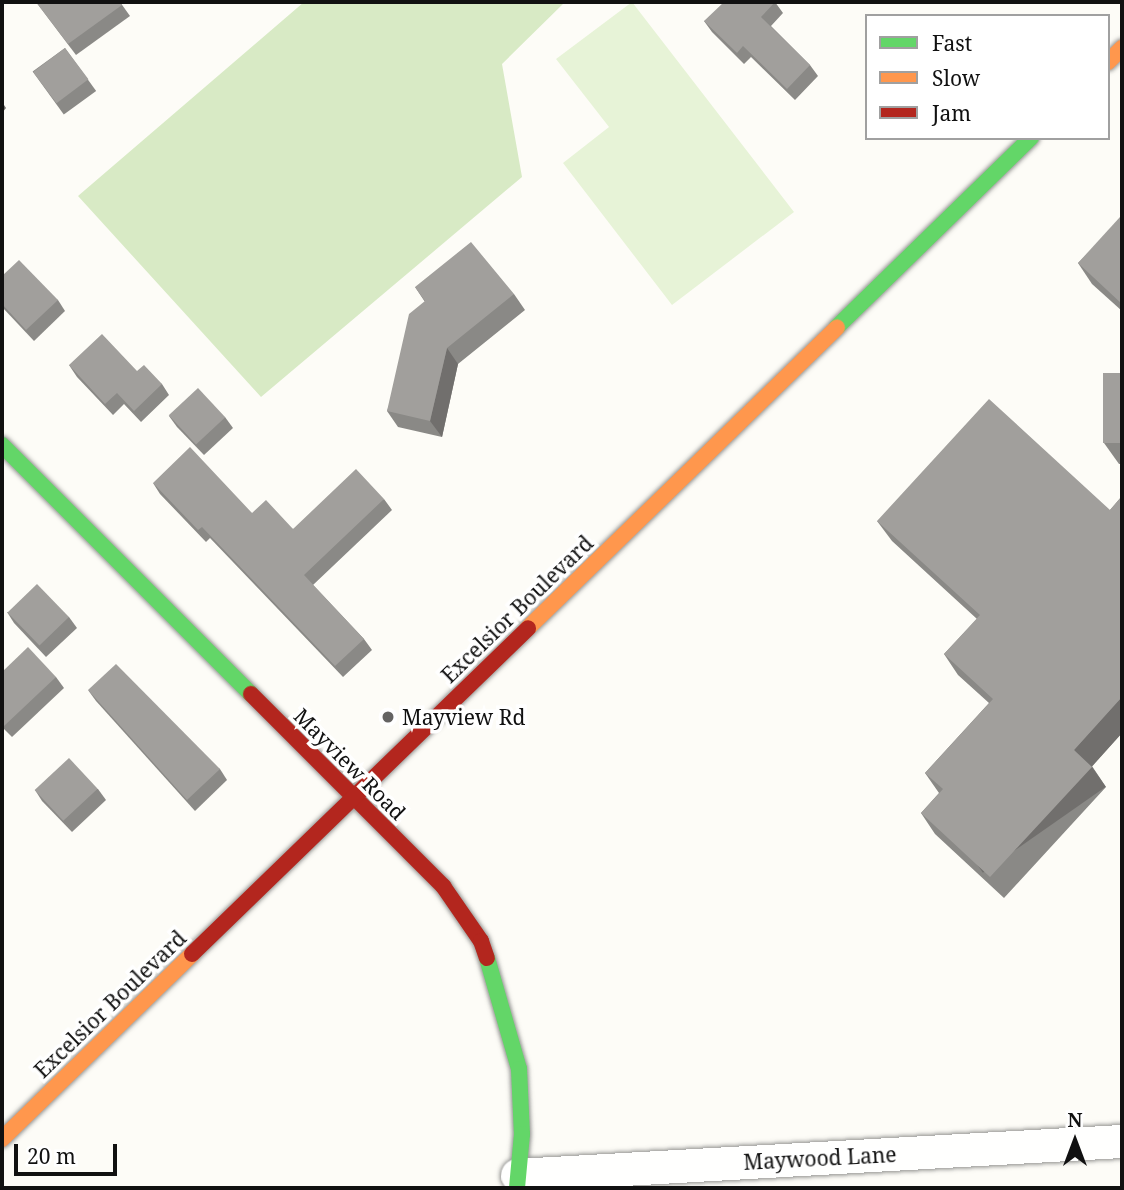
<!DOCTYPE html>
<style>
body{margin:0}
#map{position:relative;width:1124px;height:1190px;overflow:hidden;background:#fdfcf7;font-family:"Noto Serif",serif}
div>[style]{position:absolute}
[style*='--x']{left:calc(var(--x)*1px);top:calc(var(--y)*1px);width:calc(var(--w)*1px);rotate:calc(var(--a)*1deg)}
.green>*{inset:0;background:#e7f3d7}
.forest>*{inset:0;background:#d8eac5}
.roads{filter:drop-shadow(0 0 2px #979795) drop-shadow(0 0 2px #979795)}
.street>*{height:33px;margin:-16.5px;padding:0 16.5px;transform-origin:16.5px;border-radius:16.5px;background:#fffffe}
.fast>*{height:16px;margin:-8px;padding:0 8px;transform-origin:8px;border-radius:8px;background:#63d668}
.slow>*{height:16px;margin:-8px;padding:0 8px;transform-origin:8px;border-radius:8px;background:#ff974d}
.jam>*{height:16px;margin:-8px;padding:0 8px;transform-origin:8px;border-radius:8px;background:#b3261e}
.wall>*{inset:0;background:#8a8986;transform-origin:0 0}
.shaded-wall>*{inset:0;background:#716f6d;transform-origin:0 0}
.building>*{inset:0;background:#a19f9c;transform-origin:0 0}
.dots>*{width:19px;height:19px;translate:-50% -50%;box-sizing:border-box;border:4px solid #fff;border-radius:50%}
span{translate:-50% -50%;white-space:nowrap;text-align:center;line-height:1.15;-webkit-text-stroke:7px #fff;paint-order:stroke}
.street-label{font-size:21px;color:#111}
.poi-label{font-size:21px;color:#111}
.left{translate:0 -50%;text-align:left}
.frame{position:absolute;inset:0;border:4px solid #111;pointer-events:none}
.legend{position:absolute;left:865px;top:14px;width:245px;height:126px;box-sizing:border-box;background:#fff;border:2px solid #a0a0a0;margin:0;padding:9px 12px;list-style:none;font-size:21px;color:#111}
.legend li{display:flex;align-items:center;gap:14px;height:35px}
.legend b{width:35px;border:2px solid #a0a0a0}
.north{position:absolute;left:1040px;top:1106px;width:70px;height:70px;-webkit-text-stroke:5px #fff;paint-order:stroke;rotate:0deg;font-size:19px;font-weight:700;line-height:28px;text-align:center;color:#111}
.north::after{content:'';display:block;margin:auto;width:24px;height:32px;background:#111;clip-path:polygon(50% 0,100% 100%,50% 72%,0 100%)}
.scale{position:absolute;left:14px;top:1144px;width:103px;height:32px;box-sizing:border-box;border:4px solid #111;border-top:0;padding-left:9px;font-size:21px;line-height:24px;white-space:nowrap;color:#111;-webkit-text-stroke:5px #fff;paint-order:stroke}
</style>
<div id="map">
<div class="green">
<i style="clip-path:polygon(632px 2px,794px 212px,672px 305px,563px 163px,609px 127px,556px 59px)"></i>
</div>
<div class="forest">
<i style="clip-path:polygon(304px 2px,565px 2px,502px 64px,522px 177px,261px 397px,78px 196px)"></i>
</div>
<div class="roads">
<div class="street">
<i style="--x:517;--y:1175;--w:606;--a:-3.22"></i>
</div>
<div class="fast">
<i style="--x:837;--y:327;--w:271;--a:-44.3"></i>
<i style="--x:2;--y:445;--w:352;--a:45"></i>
<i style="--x:487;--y:958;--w:116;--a:73.9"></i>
<i style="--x:519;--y:1069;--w:65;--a:87.4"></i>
<i style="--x:522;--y:1134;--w:54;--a:95.3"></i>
</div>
<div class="slow">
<i style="--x:1108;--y:62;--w:20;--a:-45"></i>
<i style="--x:528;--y:628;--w:431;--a:-44.2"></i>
<i style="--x:2;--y:1139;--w:265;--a:-44.2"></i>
</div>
<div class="jam">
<i style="--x:251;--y:694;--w:272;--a:45"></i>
<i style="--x:443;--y:886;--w:67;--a:55.4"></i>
<i style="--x:481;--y:941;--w:18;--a:71"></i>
<i style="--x:192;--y:954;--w:468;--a:-44.1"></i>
</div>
</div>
<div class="wall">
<i style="clip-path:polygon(36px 2px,120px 2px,130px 16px,76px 55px)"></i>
<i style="clip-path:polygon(775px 2px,783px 13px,771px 26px,810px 65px,818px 76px,795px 100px,751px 57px,744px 64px,712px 32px,704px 21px)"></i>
<i style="left:65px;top:48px;width:53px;height:40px;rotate:54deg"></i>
<i style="clip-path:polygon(1122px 220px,1122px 311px,1092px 284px,1078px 263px)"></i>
<i style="clip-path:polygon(2px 276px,58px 300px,65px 311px,34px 341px,2px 307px)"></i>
<i style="clip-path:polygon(415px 287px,514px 294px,525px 310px,458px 364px,442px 437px,398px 427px,387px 411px,425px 302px)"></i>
<i style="clip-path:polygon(69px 365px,137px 371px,162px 384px,169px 395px,141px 422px,124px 404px,113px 415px,77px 377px)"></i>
<i style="clip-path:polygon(1122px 373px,1122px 464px,1119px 464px,1104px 443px)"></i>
<i style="clip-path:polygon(169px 416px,225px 417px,233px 428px,204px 455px,177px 427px)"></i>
<i style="clip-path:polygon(153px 483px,252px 513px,293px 529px,384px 499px,392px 510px,313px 585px,364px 639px,372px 650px,343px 677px,210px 538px,206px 542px,160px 494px)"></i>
<i style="clip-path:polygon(1122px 496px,1122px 733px,1092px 766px,1106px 787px,1004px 898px,935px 834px,921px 813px,939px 793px,925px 773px,989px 703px,958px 675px,944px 654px,977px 619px,892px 541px,877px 521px,1110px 510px)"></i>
<i style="clip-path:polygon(7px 612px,69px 617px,77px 628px,46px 657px,14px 623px)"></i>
<i style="clip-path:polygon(2px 672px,56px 677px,64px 688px,12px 737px,2px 727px)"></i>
<i style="clip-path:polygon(88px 690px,220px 769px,227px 780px,195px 811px,96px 701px)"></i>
<i style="clip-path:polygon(98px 789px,106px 800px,72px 832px,42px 801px,35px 790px)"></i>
</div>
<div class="shaded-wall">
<i style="clip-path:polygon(2px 102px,6px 108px,2px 113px)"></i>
<i style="clip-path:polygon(447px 348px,458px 364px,442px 437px,430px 421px)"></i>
<i style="clip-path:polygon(1121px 698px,1122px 700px,1122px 733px,1088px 771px,1074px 750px)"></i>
<i style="left:1092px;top:767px;width:24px;height:150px;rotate:55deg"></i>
</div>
<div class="building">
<i style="clip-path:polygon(36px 2px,120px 2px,122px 5px,68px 44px)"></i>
<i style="clip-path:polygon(724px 2px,775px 2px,761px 17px,810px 65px,787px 89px,743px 46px,737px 53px,704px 21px)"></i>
<i style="left:65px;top:48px;width:39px;height:40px;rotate:53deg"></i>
<i style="clip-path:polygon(1120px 217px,1122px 220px,1122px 304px,1078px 263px)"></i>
<i style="clip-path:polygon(471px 242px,514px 294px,447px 348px,430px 421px,387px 411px,409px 314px,425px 301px,415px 287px)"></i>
<i style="clip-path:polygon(19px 260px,58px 300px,26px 330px,2px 304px,2px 276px)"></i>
<i style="clip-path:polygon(102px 334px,137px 371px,144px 365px,162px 384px,134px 411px,117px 393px,105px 404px,69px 365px)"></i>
<i style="left:1122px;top:373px;width:70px;height:19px;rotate:90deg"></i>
<i style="left:198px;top:388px;width:40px;height:40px;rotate:47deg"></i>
<i style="clip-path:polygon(989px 399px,1110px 510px,1122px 496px,1122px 699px,1121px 698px,1074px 750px,1092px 767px,990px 877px,921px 813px,943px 789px,925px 773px,993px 699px,944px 654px,980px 615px,877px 521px)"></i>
<i style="clip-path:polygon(190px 447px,252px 513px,266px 500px,293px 529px,356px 469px,384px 499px,304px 575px,364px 639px,335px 666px,202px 527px,198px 530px,153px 483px)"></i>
<i style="left:37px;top:584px;width:46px;height:41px;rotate:46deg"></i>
<i style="clip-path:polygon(28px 647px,56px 677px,4px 726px,2px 724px,2px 672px)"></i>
<i style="clip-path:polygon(116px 664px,220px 769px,187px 800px,88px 690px)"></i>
<i style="left:69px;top:758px;width:42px;height:47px;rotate:47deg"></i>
</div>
<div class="dots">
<i style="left:388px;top:717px;background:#646362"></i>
</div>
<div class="street-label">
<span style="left:517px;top:609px;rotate:-44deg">Excelsior Boulevard</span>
<span style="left:350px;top:764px;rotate:45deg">Mayview Road</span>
<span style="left:110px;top:1004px;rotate:-44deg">Excelsior Boulevard</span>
<span style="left:820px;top:1158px;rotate:-3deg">Maywood Lane</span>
</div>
<div class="poi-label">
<span class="left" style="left:402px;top:717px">Mayview Rd</span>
</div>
<div class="frame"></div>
<ul class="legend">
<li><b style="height:9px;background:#63d668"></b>Fast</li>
<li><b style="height:9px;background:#ff974d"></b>Slow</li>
<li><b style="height:9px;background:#b3261e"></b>Jam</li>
</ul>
<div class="north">N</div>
<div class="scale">20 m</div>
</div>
